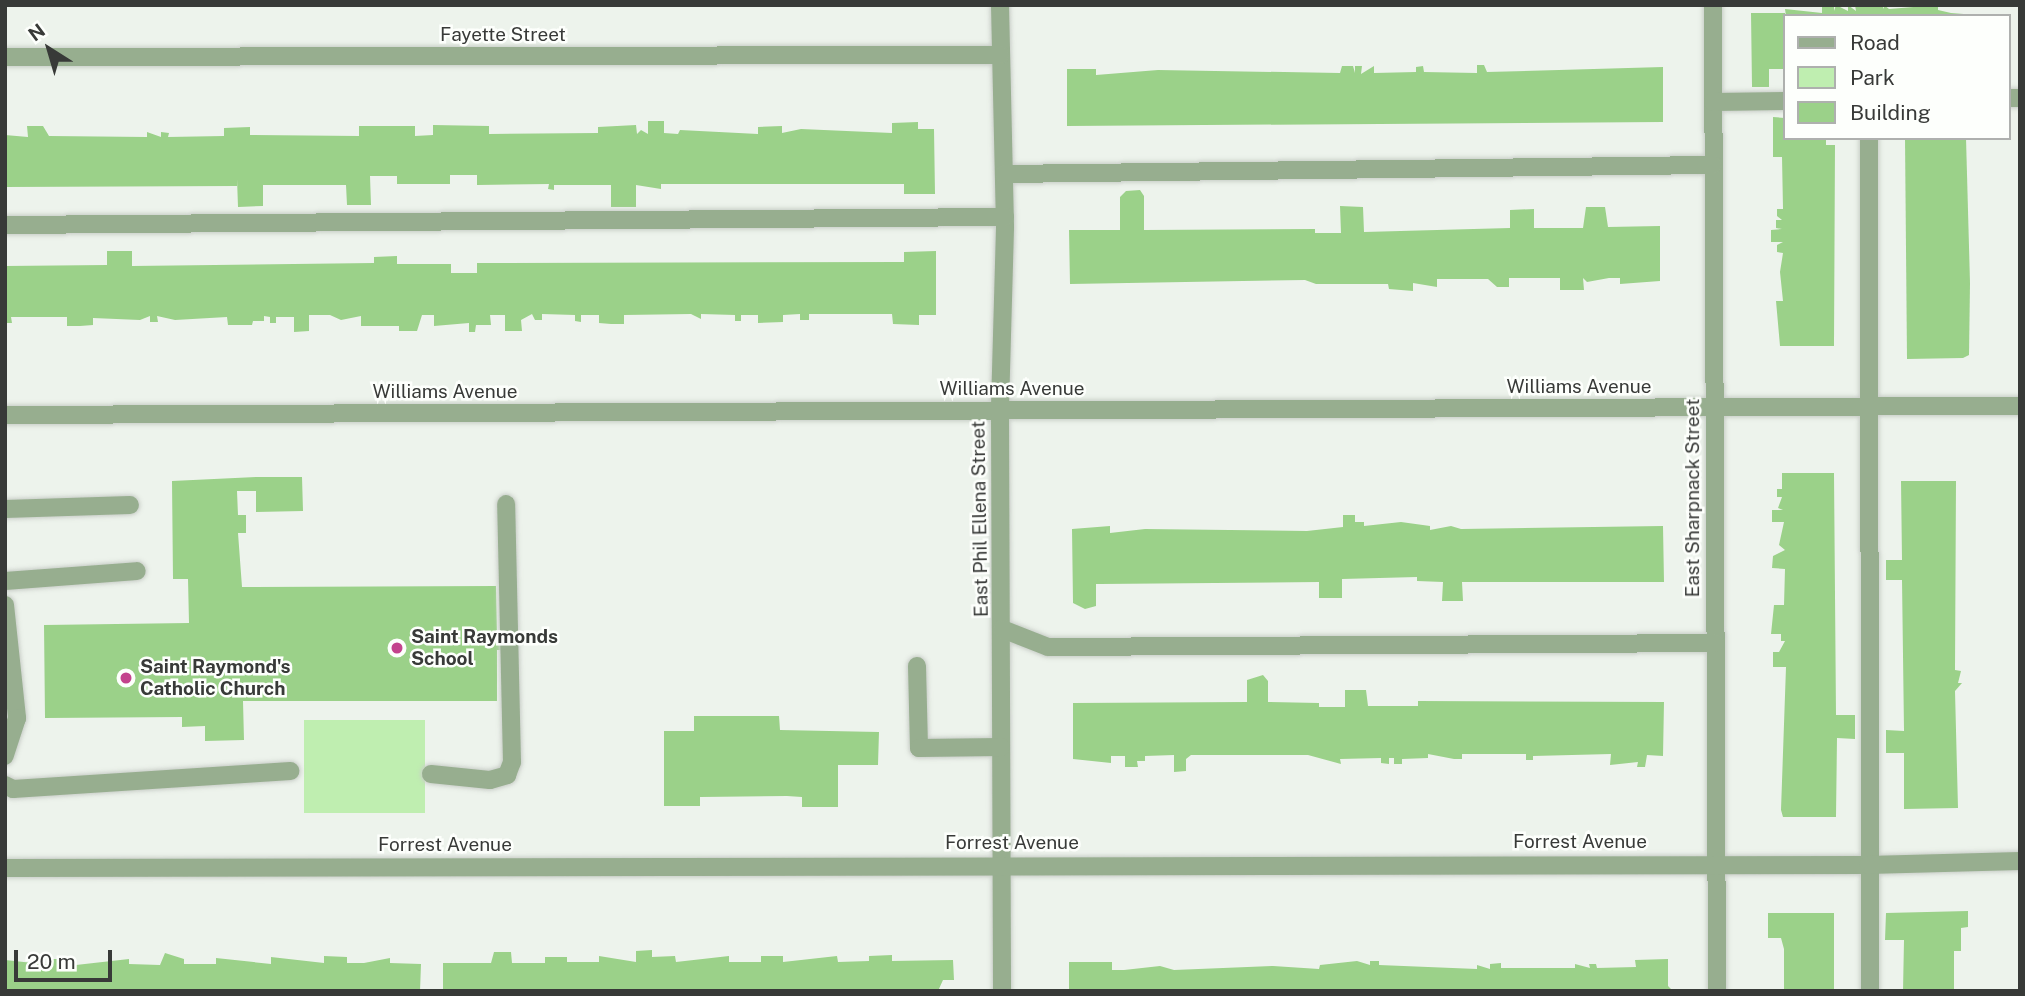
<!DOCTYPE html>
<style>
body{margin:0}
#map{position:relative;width:2025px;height:996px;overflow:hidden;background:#edf3ec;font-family:"Public Sans",sans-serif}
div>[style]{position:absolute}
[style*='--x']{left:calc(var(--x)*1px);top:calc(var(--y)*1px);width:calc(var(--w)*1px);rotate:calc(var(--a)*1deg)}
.green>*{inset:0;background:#bfeeb0;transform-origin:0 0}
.building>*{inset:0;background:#9bd189}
.roads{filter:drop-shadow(0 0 2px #c9cec8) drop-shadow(0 0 2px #c9cec8)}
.minor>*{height:18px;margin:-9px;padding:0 9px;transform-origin:9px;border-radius:9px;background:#97ae8f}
.dots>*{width:19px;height:19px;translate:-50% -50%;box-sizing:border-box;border:4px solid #fdfffc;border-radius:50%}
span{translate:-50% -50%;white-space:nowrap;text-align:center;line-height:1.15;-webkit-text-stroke:5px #fdfffc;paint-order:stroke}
.street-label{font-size:19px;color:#383a38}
.poi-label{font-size:19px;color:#383a38;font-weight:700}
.left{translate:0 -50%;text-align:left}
.frame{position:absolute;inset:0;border:7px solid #383a38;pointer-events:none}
.legend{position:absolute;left:1783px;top:14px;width:228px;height:126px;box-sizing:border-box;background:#fdfffc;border:2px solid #aeb0ae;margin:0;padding:9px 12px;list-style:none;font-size:21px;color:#383a38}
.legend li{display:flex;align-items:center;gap:14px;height:35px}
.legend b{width:35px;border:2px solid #aeb0ae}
.north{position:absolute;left:14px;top:14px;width:70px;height:70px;-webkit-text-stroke:5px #fdfffc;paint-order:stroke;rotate:323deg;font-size:19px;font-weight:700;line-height:28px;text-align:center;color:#383a38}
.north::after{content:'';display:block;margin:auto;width:24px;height:32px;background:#383a38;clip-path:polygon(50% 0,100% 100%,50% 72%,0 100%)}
.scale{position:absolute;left:14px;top:950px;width:98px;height:32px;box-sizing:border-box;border:4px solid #383a38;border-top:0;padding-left:9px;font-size:21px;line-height:24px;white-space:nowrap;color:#383a38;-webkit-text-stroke:5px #fdfffc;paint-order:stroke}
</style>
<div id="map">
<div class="green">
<i style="left:425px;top:720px;width:93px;height:121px;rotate:90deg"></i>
</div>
<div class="building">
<i style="clip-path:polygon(1822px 5px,1834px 5px,1834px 11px,1836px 5px,1848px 11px,1848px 5px,1856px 11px,1855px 5px,1882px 5px,1884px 9px,1884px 5px,1889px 9px,1938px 5px,1938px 10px,1951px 13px,1989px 16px,1786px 16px,1785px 9px,1822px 13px)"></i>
<i style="clip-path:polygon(1751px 13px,1785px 13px,1785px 69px,1769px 69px,1769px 87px,1752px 87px)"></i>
<i style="clip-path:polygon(1477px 65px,1484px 65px,1487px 72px,1663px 67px,1663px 122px,1067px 126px,1067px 69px,1096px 69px,1096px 75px,1158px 70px,1340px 73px,1342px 66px,1353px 66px,1355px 73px,1355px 66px,1362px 66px,1361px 74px,1374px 66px,1374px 73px,1416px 72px,1416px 67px,1423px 66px,1424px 72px,1477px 73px)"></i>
<i style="clip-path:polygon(1773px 117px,1785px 118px,1785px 138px,1826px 138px,1826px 145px,1835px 145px,1834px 346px,1780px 346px,1776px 301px,1783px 301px,1780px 272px,1783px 253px,1777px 252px,1777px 245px,1783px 242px,1771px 242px,1771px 230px,1782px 229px,1776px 228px,1776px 220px,1782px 220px,1777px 216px,1777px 209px,1783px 209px,1782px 157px,1773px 157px)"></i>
<i style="clip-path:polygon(648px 121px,664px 121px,664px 133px,678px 134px,680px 130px,758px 134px,758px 127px,782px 126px,782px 133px,801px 129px,892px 133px,892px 123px,918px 122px,918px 129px,934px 129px,935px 194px,904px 194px,904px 184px,661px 184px,661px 189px,636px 185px,636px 207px,611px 207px,611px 185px,554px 185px,554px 190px,548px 189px,549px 184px,477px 185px,477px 175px,450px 175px,450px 184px,397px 184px,397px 176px,370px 176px,371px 205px,347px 205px,346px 185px,263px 185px,263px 206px,238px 207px,237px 179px,237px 186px,5px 187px,5px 135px,28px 137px,27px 126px,43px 126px,49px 136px,147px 137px,147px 132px,161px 137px,161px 132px,169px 133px,168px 137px,224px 136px,224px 128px,250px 127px,250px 135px,359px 136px,359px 126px,415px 126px,415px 136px,433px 135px,433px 125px,489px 126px,489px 134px,598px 133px,598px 127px,636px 125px,637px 134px,641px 130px,648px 134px)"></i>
<i style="clip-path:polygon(1905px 138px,1966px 138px,1970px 283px,1969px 355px,1963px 358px,1907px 359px)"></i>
<i style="clip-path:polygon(1140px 190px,1144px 196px,1144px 230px,1315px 229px,1315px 233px,1341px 233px,1340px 206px,1363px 207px,1364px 232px,1510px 228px,1510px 210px,1534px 209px,1534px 228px,1583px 228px,1586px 207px,1605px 207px,1608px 227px,1660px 226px,1660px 281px,1620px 284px,1620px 278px,1609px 278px,1587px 282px,1583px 278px,1584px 290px,1560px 290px,1560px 278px,1509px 278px,1509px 287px,1497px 287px,1488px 279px,1437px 279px,1437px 287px,1413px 283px,1413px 291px,1389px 289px,1388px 284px,1316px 284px,1305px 280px,1070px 284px,1069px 230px,1120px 230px,1120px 197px,1126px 191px)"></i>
<i style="clip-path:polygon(107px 251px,132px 251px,132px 266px,374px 263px,374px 257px,397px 256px,397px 264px,451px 264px,451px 273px,477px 273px,477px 263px,904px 262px,904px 252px,936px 251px,936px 315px,919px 315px,919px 325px,893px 324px,892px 314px,809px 314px,809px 320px,800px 320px,800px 314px,783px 315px,783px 322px,758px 323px,758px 315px,741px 315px,741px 321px,735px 321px,735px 315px,701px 314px,701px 319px,691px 314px,624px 315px,624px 324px,611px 324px,599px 323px,599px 315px,581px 315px,581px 322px,575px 321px,575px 315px,542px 314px,542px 320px,535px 320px,532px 314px,521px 320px,522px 331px,505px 331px,505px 315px,490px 315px,491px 325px,476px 325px,475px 332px,469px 332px,469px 323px,434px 326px,434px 315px,422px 315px,417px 331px,399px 331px,399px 326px,361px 326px,361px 316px,341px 320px,330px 315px,309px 315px,309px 331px,294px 332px,294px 317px,276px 317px,276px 323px,270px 323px,270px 317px,264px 316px,264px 321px,253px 321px,252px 325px,228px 325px,227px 317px,175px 320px,157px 316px,158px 322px,150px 322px,150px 316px,140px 320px,93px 318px,93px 325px,80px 326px,67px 326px,67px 317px,11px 317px,12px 323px,5px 323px,5px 266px,107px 265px)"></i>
<i style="clip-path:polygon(1782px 473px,1834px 473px,1836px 715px,1855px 715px,1855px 739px,1837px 738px,1836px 817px,1783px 817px,1781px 810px,1786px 667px,1773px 667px,1773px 652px,1779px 652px,1785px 641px,1781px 641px,1781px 634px,1771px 634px,1774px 605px,1784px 605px,1785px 569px,1772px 568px,1773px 556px,1785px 550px,1779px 545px,1784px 522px,1772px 522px,1772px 510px,1783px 510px,1778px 508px,1782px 497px,1777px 497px,1777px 489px,1782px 489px)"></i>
<i style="clip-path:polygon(256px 477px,302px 477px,303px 511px,256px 512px,256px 491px,237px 491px,238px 515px,246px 515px,246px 533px,238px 533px,242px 587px,496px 586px,497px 635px,503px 635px,503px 650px,497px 650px,497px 701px,243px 701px,244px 740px,205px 741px,205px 726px,182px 727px,182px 717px,45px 718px,44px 625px,189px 623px,188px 579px,173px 579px,172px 481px)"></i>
<i style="clip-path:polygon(1901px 481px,1956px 481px,1955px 670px,1961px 671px,1958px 683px,1962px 683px,1955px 691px,1958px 808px,1904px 809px,1904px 753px,1886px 753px,1886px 730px,1904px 731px,1902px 580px,1886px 580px,1886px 560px,1902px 560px)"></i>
<i style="clip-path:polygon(1343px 515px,1355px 515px,1355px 522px,1364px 522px,1364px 526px,1401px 522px,1430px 526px,1430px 530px,1451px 526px,1461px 529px,1663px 526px,1664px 582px,1462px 582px,1463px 601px,1442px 601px,1443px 582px,1417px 581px,1417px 577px,1342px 579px,1342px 598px,1319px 598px,1319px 582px,1100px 584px,1096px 584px,1096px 606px,1085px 609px,1073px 603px,1072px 529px,1110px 526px,1110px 533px,1145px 529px,1307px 531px,1343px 527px)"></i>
<i style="clip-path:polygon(1263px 675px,1268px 681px,1268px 702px,1319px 703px,1319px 707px,1345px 707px,1345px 690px,1366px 690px,1368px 706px,1418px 706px,1418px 701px,1664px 702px,1663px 756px,1647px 755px,1645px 767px,1637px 767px,1638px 762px,1610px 765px,1611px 754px,1533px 756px,1533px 760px,1526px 760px,1526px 754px,1462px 754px,1462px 759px,1454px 759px,1428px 754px,1428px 758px,1402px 759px,1402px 764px,1394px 764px,1394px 758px,1389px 758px,1389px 764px,1381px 763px,1381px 758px,1340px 759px,1341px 764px,1308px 755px,1191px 755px,1186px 759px,1186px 771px,1174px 772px,1174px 755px,1145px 756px,1145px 761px,1137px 761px,1138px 767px,1125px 767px,1125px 756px,1111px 756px,1111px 763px,1073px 759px,1073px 703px,1247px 702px,1247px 680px)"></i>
<i style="clip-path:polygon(694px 716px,779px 716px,780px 730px,879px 732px,878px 765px,838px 765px,838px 807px,802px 807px,802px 797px,787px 796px,700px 797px,700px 806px,664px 806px,664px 731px,694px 731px)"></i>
<i style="clip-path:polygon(1968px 911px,1968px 927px,1961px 928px,1961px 951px,1954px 951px,1954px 991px,1903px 991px,1904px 940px,1885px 940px,1886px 913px)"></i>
<i style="clip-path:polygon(1768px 913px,1834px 913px,1834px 991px,1784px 991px,1784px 949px,1781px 938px,1768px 938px)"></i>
<i style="clip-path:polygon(652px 950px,652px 957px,675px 956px,676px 962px,729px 956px,729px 962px,761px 962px,761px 956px,783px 956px,783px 962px,837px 956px,838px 962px,869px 961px,869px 956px,892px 955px,892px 961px,953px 960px,954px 980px,943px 980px,938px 991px,443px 991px,443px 963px,491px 963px,494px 952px,511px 952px,512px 963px,545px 963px,545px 957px,567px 957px,567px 962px,599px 962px,599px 956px,636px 962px,636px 951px)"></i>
<i style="clip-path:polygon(165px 953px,184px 959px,184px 964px,216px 964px,216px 958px,271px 964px,271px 957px,324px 963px,324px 956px,347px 957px,347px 963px,364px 963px,390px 958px,390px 963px,421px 964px,420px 991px,5px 991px,5px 960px,52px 965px,52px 959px,76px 959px,76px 965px,129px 959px,129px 964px,160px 965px)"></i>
<i style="clip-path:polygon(1668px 959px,1668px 986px,1673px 991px,1069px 991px,1069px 962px,1112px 962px,1112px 970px,1124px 970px,1160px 966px,1174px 970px,1273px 966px,1319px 969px,1320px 965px,1357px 961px,1370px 965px,1370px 961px,1379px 961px,1379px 965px,1477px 969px,1477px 965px,1490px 969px,1490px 964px,1501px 963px,1501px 968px,1575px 968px,1575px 964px,1590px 968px,1589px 964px,1596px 964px,1597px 968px,1636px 967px,1635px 960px)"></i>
</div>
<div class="roads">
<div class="minor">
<i style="--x:1000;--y:5;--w:223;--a:88.7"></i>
<i style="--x:1005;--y:228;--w:182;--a:91.6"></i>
<i style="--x:1000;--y:410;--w:581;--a:89.8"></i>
<i style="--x:1713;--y:5;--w:986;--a:89.77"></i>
<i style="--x:5;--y:57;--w:995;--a:-0.12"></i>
<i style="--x:2009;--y:98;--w:11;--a:0"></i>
<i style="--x:1713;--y:102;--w:72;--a:-0.8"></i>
<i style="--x:1869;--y:138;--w:853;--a:89.93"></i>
<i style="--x:1004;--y:174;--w:709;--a:-0.73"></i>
<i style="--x:5;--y:225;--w:1000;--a:-0.46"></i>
<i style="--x:5;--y:415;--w:2015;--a:-0.26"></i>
<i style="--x:5;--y:509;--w:125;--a:-1.8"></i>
<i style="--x:5;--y:581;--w:132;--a:-4.3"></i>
<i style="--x:5;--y:605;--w:114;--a:83.9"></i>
<i style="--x:17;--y:718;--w:40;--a:108"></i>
<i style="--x:1002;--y:629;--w:49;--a:21.4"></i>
<i style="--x:1048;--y:647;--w:667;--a:-0.34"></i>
<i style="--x:917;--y:666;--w:82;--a:88.6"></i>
<i style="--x:919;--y:748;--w:82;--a:-0.7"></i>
<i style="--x:431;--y:774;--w:59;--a:5.8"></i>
<i style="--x:490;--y:780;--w:18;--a:-16"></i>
<i style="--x:507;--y:775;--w:14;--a:-69"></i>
<i style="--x:512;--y:762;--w:258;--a:-91.3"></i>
<i style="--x:5;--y:785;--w:9;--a:27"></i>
<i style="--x:13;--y:789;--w:278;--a:-3.7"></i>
<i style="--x:5;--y:868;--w:1863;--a:-0.09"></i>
<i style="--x:1868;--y:865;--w:152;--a:-1.5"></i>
</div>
</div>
<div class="dots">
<i style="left:397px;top:648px;background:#c3438d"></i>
<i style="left:126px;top:678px;background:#c3438d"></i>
</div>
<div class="street-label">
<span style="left:503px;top:35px">Fayette Street</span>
<span style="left:1579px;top:387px">Williams Avenue</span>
<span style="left:1012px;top:389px">Williams Avenue</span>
<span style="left:445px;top:392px">Williams Avenue</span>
<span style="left:1693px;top:498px;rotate:-90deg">East Sharpnack Street</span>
<span style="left:980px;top:519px;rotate:-91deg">East Phil Ellena Street</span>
<span style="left:1580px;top:842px">Forrest Avenue</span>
<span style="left:1012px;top:843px">Forrest Avenue</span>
<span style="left:445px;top:845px">Forrest Avenue</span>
</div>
<div class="poi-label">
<span class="left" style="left:411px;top:648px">Saint Raymonds<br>School</span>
<span class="left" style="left:140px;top:678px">Saint Raymond's<br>Catholic Church</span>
</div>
<div class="frame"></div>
<ul class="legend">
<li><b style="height:9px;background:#97ae8f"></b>Road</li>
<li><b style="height:19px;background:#bfeeb0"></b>Park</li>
<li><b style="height:19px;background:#9bd189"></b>Building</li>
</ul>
<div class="north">N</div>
<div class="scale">20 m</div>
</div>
